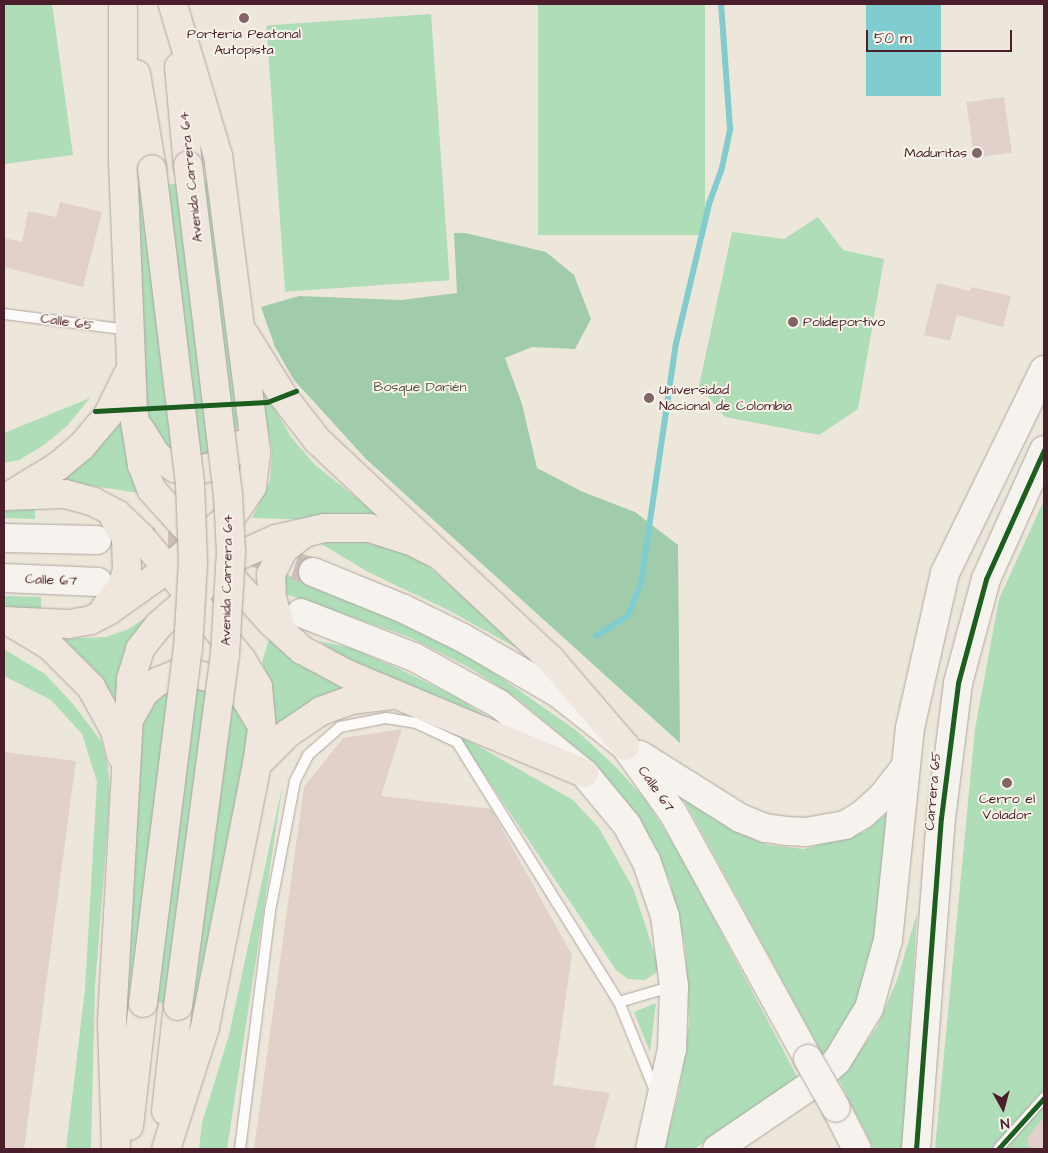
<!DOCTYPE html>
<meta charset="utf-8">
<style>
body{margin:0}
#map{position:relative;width:1048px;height:1153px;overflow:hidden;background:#ede7db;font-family:"Architects Daughter",sans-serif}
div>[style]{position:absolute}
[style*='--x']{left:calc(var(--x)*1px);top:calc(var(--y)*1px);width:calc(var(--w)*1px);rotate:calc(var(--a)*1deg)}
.green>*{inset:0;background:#aeddb8;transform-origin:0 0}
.forest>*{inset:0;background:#a1ccab}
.water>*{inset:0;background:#80ccce;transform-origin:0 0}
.stream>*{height:5.5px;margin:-2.75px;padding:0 2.75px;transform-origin:2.75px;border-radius:2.75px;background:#80ccce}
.building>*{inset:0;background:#e2d0ca;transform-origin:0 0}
.secondary-tunnel>*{height:28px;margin-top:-14px;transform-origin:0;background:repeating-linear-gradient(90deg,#ccbfb8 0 28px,transparent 0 42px)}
.roads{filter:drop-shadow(0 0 1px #afa6a0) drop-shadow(0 0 1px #afa6a0)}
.lane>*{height:10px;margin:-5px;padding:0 5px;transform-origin:5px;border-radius:5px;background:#fcfbfa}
.secondary>*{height:28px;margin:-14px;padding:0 14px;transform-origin:14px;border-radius:14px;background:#f6f3ef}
.primary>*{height:28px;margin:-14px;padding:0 14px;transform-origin:14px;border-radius:14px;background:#efe6de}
.bridges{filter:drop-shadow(0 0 1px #afa6a0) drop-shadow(0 0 1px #afa6a0)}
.secondary-bridge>*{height:28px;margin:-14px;padding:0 14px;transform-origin:14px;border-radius:14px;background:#f6f3ef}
.primary-bridge>*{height:28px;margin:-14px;padding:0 14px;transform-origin:14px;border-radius:14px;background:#efe6de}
.cycleway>*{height:5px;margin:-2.5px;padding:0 2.5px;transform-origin:2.5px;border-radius:2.5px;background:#1b5e20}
.dots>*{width:14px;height:14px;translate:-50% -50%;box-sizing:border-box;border:2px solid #f7f3e8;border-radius:50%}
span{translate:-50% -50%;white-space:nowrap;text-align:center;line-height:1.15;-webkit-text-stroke:4px #f7f3e8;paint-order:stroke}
.poi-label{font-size:14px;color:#4a1f2b}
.right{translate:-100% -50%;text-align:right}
.left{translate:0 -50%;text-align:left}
.street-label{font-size:14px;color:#4a1f2b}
.park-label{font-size:14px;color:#58554d}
.frame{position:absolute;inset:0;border:5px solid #4a1f2b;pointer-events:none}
.north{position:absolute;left:978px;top:1083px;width:50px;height:50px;-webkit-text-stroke:4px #f7f3e8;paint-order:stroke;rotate:173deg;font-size:14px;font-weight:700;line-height:20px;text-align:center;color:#4a1f2b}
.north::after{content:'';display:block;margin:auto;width:18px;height:22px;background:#4a1f2b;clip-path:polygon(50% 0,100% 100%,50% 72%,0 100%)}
.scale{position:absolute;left:866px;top:30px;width:146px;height:22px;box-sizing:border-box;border:2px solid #4a1f2b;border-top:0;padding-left:6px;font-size:15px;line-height:18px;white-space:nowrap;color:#4a1f2b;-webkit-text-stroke:4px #f7f3e8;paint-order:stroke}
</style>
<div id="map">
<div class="green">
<i style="clip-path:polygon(4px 4px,52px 4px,73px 155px,4px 164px)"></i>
<i style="left:538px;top:4px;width:167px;height:231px"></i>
<i style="left:431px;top:14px;width:267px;height:165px;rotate:86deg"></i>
<i style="clip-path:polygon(212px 180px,239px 422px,231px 444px,212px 458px,169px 454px,143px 416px,135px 188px)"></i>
<i style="clip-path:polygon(818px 217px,843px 250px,884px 259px,858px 409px,819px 435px,725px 417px,699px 386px,732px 232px,784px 239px)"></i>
<i style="clip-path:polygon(258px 380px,291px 437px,315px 465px,387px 522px,252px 518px,270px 481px,272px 451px)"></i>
<i style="clip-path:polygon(90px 398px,67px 426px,44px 445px,19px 460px,4px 463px,4px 433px)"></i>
<i style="clip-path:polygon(116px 416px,126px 416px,150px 495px,56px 480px)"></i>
<i style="clip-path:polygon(1044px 500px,1044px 1149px,935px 1149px,975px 729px,999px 599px)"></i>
<i style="clip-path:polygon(35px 507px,35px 519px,4px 518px,4px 508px)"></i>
<i style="clip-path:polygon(349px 538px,373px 540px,419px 558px,531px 656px,448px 610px,368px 572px,320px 543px)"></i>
<i style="clip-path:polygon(283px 573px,431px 636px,486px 667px,577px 731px,615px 766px,645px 799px,679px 853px,799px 1080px,694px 1149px,664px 1149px,679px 1092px,689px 1024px,685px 945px,670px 882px,653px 843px,627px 802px,595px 764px,519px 700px,470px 668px,409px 637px,280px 592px)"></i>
<i style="clip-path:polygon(4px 596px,41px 597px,41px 613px,4px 608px)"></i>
<i style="clip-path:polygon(149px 615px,135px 645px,119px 705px,87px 662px,54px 639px,106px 637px,129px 629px)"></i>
<i style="clip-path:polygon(269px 639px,359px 693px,272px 732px,272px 690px,262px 662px)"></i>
<i style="clip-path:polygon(319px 641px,351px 648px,395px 667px,458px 698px,502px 727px,350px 662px)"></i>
<i style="clip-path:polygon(4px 649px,45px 674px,73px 704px,101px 741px,108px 767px,110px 795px,95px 987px,91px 1149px,66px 1149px,85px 989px,97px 782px,82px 734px,51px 700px,4px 676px)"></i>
<i style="clip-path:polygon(197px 689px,215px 691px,237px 702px,254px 739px,195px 1006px,126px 999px,137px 727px,157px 696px,173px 690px)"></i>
<i style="clip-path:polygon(457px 734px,573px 800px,599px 828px,633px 888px,659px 967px,656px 973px,645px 980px,628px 979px,616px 970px)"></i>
<i style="clip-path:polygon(283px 783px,227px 1149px,199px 1149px,202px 1123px,229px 1035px)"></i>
<i style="clip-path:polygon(682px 796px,729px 826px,768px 845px,804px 849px,864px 832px,886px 814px,881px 900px,870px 970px,861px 997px,824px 1057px)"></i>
<i style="clip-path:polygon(917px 913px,903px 1149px,874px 1149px,839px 1080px,877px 1027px,897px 980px)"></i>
<i style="clip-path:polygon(656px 1003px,650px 1052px,634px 1012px)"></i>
</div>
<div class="forest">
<i style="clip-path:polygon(454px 233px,465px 233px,546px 252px,574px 275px,591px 319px,575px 349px,532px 347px,505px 358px,522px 404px,537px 468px,583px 492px,635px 512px,678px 545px,680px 743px,366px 459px,294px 380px,275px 347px,261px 307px,299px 296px,401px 300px,457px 293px)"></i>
</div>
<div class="water">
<i style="left:866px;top:4px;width:75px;height:92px"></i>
</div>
<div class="stream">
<i style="--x:596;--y:636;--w:38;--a:-32"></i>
<i style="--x:628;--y:616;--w:35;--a:-68"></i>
<i style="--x:641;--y:583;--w:242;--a:-81.7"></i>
<i style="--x:676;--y:344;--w:144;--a:-76.7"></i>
<i style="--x:709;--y:204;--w:38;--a:-70"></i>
<i style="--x:722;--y:168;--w:40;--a:-78"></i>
<i style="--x:730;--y:129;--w:125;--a:-94.1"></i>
</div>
<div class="building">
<i style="left:1004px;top:97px;width:56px;height:38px;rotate:82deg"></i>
<i style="clip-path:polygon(60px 202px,102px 212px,83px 287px,4px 267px,4px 238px,22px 242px,28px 211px,56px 217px)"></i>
<i style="clip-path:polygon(937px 283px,970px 291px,971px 287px,1011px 296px,1003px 327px,957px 315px,950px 341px,924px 335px)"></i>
<i style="clip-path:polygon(402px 729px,381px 796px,491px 809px,572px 955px,553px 1085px,610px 1093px,594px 1149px,254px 1149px,304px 787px,343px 738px)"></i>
<i style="clip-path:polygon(4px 752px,76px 761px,24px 1149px,4px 1149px)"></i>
<i style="clip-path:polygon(1044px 1117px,1044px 1149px,1034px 1149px,1027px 1145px,1028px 1137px)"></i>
</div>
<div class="secondary-tunnel">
<i style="--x:126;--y:540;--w:90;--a:3.2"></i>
<i style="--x:255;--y:553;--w:61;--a:18.1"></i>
</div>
<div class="roads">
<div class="lane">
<i style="--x:4;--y:314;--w:126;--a:7.3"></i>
<i style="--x:619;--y:1002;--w:56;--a:-16.5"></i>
<i style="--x:240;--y:1149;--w:240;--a:-82.8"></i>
<i style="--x:270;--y:911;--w:132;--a:-79.1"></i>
<i style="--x:295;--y:781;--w:29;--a:-63"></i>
<i style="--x:308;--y:755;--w:43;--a:-41.2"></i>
<i style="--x:340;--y:727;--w:47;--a:-11.1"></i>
<i style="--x:386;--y:718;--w:30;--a:9"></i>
<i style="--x:416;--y:723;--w:45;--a:24.9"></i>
<i style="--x:457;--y:742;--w:306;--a:58.1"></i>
<i style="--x:619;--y:1002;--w:98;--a:67.9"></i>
<i style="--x:998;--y:1149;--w:69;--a:-48"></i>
</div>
<div class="secondary">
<i style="--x:4;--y:538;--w:93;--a:1.2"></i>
<i style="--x:313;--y:572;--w:98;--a:22.1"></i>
<i style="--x:404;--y:609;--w:66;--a:26.2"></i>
<i style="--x:463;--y:638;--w:110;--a:30.1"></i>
<i style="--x:558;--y:693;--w:85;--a:38.3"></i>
<i style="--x:625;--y:746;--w:82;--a:54.4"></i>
<i style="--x:673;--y:813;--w:281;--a:61.2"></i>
<i style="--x:4;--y:578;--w:94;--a:2.4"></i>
<i style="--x:301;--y:613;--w:121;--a:21.3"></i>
<i style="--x:414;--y:657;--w:97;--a:28.9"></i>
<i style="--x:499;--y:704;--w:109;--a:39.1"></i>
<i style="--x:584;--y:773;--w:67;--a:50.4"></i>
<i style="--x:627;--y:825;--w:40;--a:62"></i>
<i style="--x:646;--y:860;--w:59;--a:71.3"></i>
<i style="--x:665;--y:916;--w:71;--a:82.7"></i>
<i style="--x:674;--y:986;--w:63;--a:91.8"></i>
<i style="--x:672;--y:1049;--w:102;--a:102.4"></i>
<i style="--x:640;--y:755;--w:118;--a:32.2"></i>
<i style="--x:740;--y:818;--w:27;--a:22"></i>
<i style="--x:765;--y:828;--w:21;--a:8"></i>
<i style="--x:786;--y:831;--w:20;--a:3"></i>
<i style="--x:806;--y:832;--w:40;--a:-10"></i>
<i style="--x:845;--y:825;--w:21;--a:-31"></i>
<i style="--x:863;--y:814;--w:24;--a:-42"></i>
<i style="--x:881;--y:798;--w:37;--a:-52"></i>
<i style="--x:836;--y:1108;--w:46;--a:62.9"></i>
<i style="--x:717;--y:1149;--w:114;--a:-34.2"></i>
<i style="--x:811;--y:1085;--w:35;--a:-43"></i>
<i style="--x:837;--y:1061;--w:62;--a:-58.9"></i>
<i style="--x:869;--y:1008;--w:71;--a:-74.4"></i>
<i style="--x:888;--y:940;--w:213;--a:-84.1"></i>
<i style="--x:910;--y:728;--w:159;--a:-77.3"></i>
<i style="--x:945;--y:573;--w:226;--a:-64"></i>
<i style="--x:916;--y:1149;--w:332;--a:-85.7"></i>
<i style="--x:941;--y:818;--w:136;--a:-82.8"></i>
<i style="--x:958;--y:683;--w:108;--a:-74.9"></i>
<i style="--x:986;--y:579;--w:141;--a:-65.8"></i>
</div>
<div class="primary">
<i style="--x:123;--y:8;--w:153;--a:90"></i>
<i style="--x:123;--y:161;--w:248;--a:87.7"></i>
<i style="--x:133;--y:409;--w:57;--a:80.9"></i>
<i style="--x:142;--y:465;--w:26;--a:69"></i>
<i style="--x:151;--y:489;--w:179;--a:47.9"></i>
<i style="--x:271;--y:622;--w:42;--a:42.1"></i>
<i style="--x:302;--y:650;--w:51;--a:28.1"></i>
<i style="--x:347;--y:674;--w:257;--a:22.7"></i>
<i style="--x:179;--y:67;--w:98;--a:84.8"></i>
<i style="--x:136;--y:74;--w:96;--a:80.4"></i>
<i style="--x:245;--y:335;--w:72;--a:58.1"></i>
<i style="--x:283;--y:396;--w:56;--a:52.3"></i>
<i style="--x:317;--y:440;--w:323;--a:43.2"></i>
<i style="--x:552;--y:661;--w:112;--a:49.3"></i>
<i style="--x:140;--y:429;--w:32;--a:58"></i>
<i style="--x:157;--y:456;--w:22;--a:34"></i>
<i style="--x:175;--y:468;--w:19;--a:9"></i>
<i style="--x:194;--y:471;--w:28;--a:-13"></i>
<i style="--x:221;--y:465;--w:27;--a:-48"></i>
<i style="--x:14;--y:493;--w:52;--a:-31.5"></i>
<i style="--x:58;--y:466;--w:30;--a:-40"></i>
<i style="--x:81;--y:447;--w:42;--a:-49.8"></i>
<i style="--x:108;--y:415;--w:46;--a:-64"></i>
<i style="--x:4;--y:496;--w:61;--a:-1.9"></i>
<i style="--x:65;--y:494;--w:30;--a:15"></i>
<i style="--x:94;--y:502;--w:26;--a:28"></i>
<i style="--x:117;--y:514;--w:33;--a:44"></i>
<i style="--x:141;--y:537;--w:78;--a:50.2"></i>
<i style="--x:191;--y:597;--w:81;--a:51"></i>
<i style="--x:242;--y:660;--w:31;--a:59"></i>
<i style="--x:258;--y:687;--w:42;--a:84.6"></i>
<i style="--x:262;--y:729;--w:35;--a:98"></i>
<i style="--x:257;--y:764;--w:268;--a:101.2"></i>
<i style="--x:205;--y:1027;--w:128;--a:107.7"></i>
<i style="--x:105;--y:608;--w:28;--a:-52"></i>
<i style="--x:122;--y:586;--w:17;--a:-73"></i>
<i style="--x:127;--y:570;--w:33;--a:-92"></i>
<i style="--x:126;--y:537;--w:22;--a:-122"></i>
<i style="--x:4;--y:621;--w:65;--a:2.6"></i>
<i style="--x:69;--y:624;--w:22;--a:-10"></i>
<i style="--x:91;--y:620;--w:19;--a:-28"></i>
<i style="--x:108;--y:611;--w:72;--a:-35.4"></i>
<i style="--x:167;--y:569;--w:89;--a:-40"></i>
<i style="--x:235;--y:512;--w:30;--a:-56"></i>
<i style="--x:252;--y:487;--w:35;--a:-83"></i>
<i style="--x:256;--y:452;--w:298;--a:-97.3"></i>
<i style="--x:218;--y:156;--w:158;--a:-106.6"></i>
<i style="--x:15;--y:625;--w:41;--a:31"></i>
<i style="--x:50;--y:646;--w:58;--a:45"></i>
<i style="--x:91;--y:687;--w:50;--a:61.4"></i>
<i style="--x:115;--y:731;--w:25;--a:76"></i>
<i style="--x:281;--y:629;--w:32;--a:-106"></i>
<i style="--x:272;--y:598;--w:24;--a:-92"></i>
<i style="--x:271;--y:574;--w:28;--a:-63"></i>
<i style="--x:284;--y:549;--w:24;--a:-38"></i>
<i style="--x:129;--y:720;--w:31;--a:-61"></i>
<i style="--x:144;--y:693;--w:17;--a:-40"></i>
<i style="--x:157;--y:682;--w:22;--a:-22"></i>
<i style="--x:177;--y:674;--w:18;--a:0"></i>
<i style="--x:195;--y:674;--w:36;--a:14"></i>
<i style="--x:230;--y:683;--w:19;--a:43"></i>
<i style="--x:244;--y:696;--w:29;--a:59"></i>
<i style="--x:257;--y:764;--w:42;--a:-45"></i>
<i style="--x:287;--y:734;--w:41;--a:-34.1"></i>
<i style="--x:321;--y:711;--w:33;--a:-20"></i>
<i style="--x:352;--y:700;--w:41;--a:-7"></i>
<i style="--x:166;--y:1111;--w:106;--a:-83.5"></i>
<i style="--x:129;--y:1126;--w:124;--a:-83.5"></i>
<i style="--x:116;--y:1149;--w:128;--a:-91.8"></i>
<i style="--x:112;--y:1021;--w:343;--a:-86.8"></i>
<i style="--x:131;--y:679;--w:31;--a:-73"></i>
<i style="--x:140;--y:649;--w:31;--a:-52"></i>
<i style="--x:159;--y:625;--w:105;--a:-41.1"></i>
<i style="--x:238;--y:556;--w:42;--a:-24.1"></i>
<i style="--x:276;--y:539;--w:50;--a:-12.7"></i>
<i style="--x:325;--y:528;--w:44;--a:0"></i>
<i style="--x:369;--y:528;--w:44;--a:17.2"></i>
<i style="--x:411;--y:541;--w:25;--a:27"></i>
</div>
</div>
<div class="bridges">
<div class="secondary-bridge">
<i style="--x:808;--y:1059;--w:56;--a:60.3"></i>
</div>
<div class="primary-bridge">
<i style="--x:143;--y:1003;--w:357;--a:-82.8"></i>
<i style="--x:188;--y:649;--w:87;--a:-86.7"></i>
<i style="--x:193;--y:562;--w:79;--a:-92.2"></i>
<i style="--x:190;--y:483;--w:316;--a:-96.9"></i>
<i style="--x:178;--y:1006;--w:354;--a:-82.4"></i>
<i style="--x:225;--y:655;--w:103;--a:-86.7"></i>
<i style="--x:231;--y:552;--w:57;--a:-93"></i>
<i style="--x:228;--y:495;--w:332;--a:-96.9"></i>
</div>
</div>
<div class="cycleway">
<i style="--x:95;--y:411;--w:172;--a:-3"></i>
<i style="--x:267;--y:402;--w:31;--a:-21"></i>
<i style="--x:916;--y:1149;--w:332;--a:-85.7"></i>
<i style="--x:941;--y:818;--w:136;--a:-82.8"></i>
<i style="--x:958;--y:683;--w:108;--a:-74.9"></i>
<i style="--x:986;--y:579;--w:141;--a:-65.8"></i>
<i style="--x:998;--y:1149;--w:69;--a:-48"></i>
</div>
<div class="dots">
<i style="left:244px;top:18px;background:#836569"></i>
<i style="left:977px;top:153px;background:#836569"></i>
<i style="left:793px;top:322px;background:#836569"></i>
<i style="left:649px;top:398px;background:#836569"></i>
<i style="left:1007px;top:783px;background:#836569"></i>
</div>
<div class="poi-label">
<span style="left:244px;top:42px">Portería Peatonal<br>Autopista</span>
<span class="right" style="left:967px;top:153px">Maduritas</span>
<span class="left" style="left:803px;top:322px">Polideportivo</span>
<span class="left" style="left:659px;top:398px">Universidad<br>Nacional de Colombia</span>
<span style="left:1007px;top:807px">Cerro el<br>Volador</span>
</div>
<div class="street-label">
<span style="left:191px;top:177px;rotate:-96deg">Avenida Carrera 64</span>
<span style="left:67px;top:322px;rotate:8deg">Calle 65</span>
<span style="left:51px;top:580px;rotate:2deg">Calle 67</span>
<span style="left:227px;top:580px;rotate:-89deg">Avenida Carrera 64</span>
<span style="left:656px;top:789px;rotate:55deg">Calle 67</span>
<span style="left:933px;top:791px;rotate:-85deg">Carrera 65</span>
</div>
<div class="park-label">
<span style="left:420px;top:387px">Bosque Darién</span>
</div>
<div class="frame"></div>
<div class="north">N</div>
<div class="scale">50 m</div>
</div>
